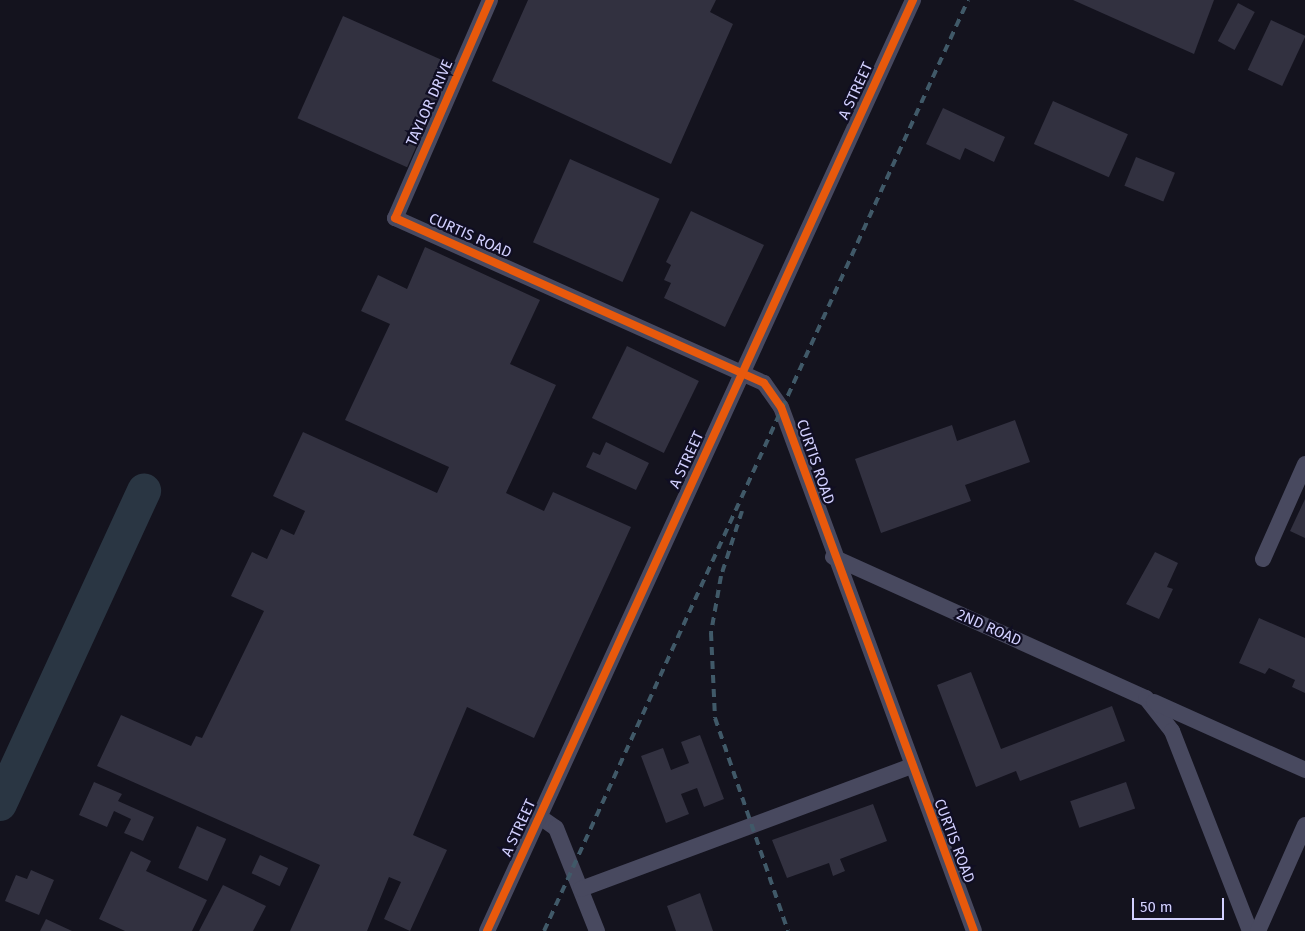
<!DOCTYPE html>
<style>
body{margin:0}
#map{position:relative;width:1305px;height:931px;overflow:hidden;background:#14131e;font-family:"Fira Sans",sans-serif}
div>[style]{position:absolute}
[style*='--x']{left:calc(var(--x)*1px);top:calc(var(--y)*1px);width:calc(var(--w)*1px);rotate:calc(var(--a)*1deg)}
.taxiway>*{height:34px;margin:-17px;padding:0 17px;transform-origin:17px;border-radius:17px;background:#2a3643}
.building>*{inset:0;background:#323140;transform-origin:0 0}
.minor>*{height:16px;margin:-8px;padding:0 8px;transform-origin:8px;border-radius:8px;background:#48495f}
.rail>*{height:4px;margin-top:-2px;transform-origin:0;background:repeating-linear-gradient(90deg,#405968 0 8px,transparent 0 14px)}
.cycleway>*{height:8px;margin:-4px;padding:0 4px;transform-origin:4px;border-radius:4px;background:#e8590c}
span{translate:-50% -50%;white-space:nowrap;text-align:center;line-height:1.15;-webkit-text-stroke:4.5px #100e23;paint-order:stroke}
.street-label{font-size:15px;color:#d2d0ff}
.scale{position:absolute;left:1132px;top:898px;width:92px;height:22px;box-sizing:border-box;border:2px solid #d2d0ff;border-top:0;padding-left:6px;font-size:15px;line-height:18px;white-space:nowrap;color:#d2d0ff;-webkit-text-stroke:4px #100e23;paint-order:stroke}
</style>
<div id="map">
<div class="taxiway">
<i style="--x:0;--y:804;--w:345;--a:-65.3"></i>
</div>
<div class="building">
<i style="clip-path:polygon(528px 0,716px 0,710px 12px,733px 24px,671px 164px,492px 81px)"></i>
<i style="clip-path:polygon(1073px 0,1214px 0,1194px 54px)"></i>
<i style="left:1238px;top:3px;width:19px;height:43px;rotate:28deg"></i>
<i style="left:343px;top:16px;width:120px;height:112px;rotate:24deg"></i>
<i style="left:1271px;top:20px;width:38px;height:55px;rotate:25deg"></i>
<i style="left:1053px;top:101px;width:82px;height:47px;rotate:24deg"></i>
<i style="clip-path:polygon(943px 108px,1005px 137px,994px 162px,965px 148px,960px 160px,926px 144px)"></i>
<i style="left:1136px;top:157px;width:42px;height:31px;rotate:22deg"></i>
<i style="left:570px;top:159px;width:98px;height:91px;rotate:24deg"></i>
<i style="clip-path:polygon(691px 211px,764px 245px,725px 327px,664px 298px,671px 283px,664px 280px,671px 265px,666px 262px)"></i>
<i style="clip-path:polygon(425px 247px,540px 300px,510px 364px,556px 385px,506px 493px,544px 511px,553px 492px,631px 527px,534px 738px,467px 707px,413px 835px,447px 850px,410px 931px,384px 919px,401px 882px,389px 877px,367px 931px,290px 931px,320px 865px,97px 766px,121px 715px,191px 746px,196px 736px,202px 738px,264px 611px,231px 596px,252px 552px,267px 559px,281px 529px,294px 535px,305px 511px,273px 496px,303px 432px,437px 493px,449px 467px,345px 420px,390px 324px,361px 311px,378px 275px,407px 289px)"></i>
<i style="left:627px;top:346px;width:80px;height:80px;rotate:26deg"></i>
<i style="clip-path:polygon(1015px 420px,1030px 462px,965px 485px,971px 501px,881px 533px,855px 459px,952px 425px,957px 441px)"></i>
<i style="clip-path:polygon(606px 442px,649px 463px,636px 490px,586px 467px,593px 452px,600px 455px)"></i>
<i style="clip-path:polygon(1305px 499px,1305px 538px,1290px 531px)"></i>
<i style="clip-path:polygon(1155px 552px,1178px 563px,1167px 587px,1173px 589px,1159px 619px,1126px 604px)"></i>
<i style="clip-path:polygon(1259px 618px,1305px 638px,1305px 693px,1292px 687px,1295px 680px,1269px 668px,1265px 674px,1239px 663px)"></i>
<i style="clip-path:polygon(971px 672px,1001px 749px,1112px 706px,1125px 741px,1020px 781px,1016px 771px,976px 787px,937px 685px)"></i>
<i style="clip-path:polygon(700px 735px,724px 799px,704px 807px,697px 788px,681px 794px,689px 814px,666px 823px,641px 756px,663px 748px,671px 770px,689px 763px,681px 742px)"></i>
<i style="clip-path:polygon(94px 782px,122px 794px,118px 801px,154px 817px,143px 841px,124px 833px,131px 819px,114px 811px,107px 827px,79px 815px)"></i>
<i style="left:1126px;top:782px;width:28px;height:59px;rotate:71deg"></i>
<i style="clip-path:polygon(873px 804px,887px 841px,840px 859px,845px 871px,833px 876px,829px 863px,787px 878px,772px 840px)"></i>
<i style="left:197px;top:826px;width:32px;height:46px;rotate:24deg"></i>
<i style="clip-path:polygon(131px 851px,151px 861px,146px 871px,207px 900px,192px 931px,125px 931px,99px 919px)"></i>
<i style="left:260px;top:855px;width:31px;height:20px;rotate:25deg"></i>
<i style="clip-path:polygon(31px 870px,54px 880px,39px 915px,5px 901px,16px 875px,27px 879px)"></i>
<i style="clip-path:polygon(223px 885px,266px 906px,253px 931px,199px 931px)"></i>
<i style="clip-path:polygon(700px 893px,713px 931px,676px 931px,667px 906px)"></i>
<i style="clip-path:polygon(46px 919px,72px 931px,40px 931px)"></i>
</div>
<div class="minor">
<i style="--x:490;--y:0;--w:238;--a:113.5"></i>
<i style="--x:395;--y:218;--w:404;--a:24.1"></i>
<i style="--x:764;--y:383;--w:29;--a:55"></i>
<i style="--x:781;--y:407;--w:558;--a:69.78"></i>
<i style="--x:833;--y:557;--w:343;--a:24.3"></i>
<i style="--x:1146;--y:698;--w:42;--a:51.8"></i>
<i style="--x:1172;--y:731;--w:215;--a:68.7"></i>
<i style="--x:1263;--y:559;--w:104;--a:-66.1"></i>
<i style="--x:1154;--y:702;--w:166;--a:24.2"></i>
<i style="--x:540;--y:817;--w:19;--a:35"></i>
<i style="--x:556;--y:828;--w:111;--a:68.3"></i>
<i style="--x:581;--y:889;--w:352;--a:-20.4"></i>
<i style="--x:487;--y:931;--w:1024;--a:-65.41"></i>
<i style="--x:1258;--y:931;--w:116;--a:-66.1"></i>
</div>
<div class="rail">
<i style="--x:742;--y:511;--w:68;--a:107.9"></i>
<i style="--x:721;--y:576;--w:58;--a:100"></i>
<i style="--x:711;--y:633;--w:85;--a:87.3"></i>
<i style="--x:715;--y:718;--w:225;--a:71.1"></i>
<i style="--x:544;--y:931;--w:1023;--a:-65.51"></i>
</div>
<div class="cycleway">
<i style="--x:490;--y:0;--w:238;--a:113.5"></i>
<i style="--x:395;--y:218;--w:404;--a:24.1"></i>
<i style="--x:764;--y:383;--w:29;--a:55"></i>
<i style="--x:781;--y:407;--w:558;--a:69.78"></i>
<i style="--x:487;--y:931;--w:1024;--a:-65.41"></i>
</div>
<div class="street-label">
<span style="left:856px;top:91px;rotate:-65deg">A STREET</span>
<span style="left:430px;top:103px;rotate:-66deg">TAYLOR DRIVE</span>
<span style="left:470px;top:236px;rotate:24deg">CURTIS ROAD</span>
<span style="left:687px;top:460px;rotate:-65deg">A STREET</span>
<span style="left:815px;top:462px;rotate:71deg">CURTIS ROAD</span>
<span style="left:989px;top:628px;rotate:24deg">2ND ROAD</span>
<span style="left:519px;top:828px;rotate:-65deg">A STREET</span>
<span style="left:954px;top:841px;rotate:69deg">CURTIS ROAD</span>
</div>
<div class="scale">50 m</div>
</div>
